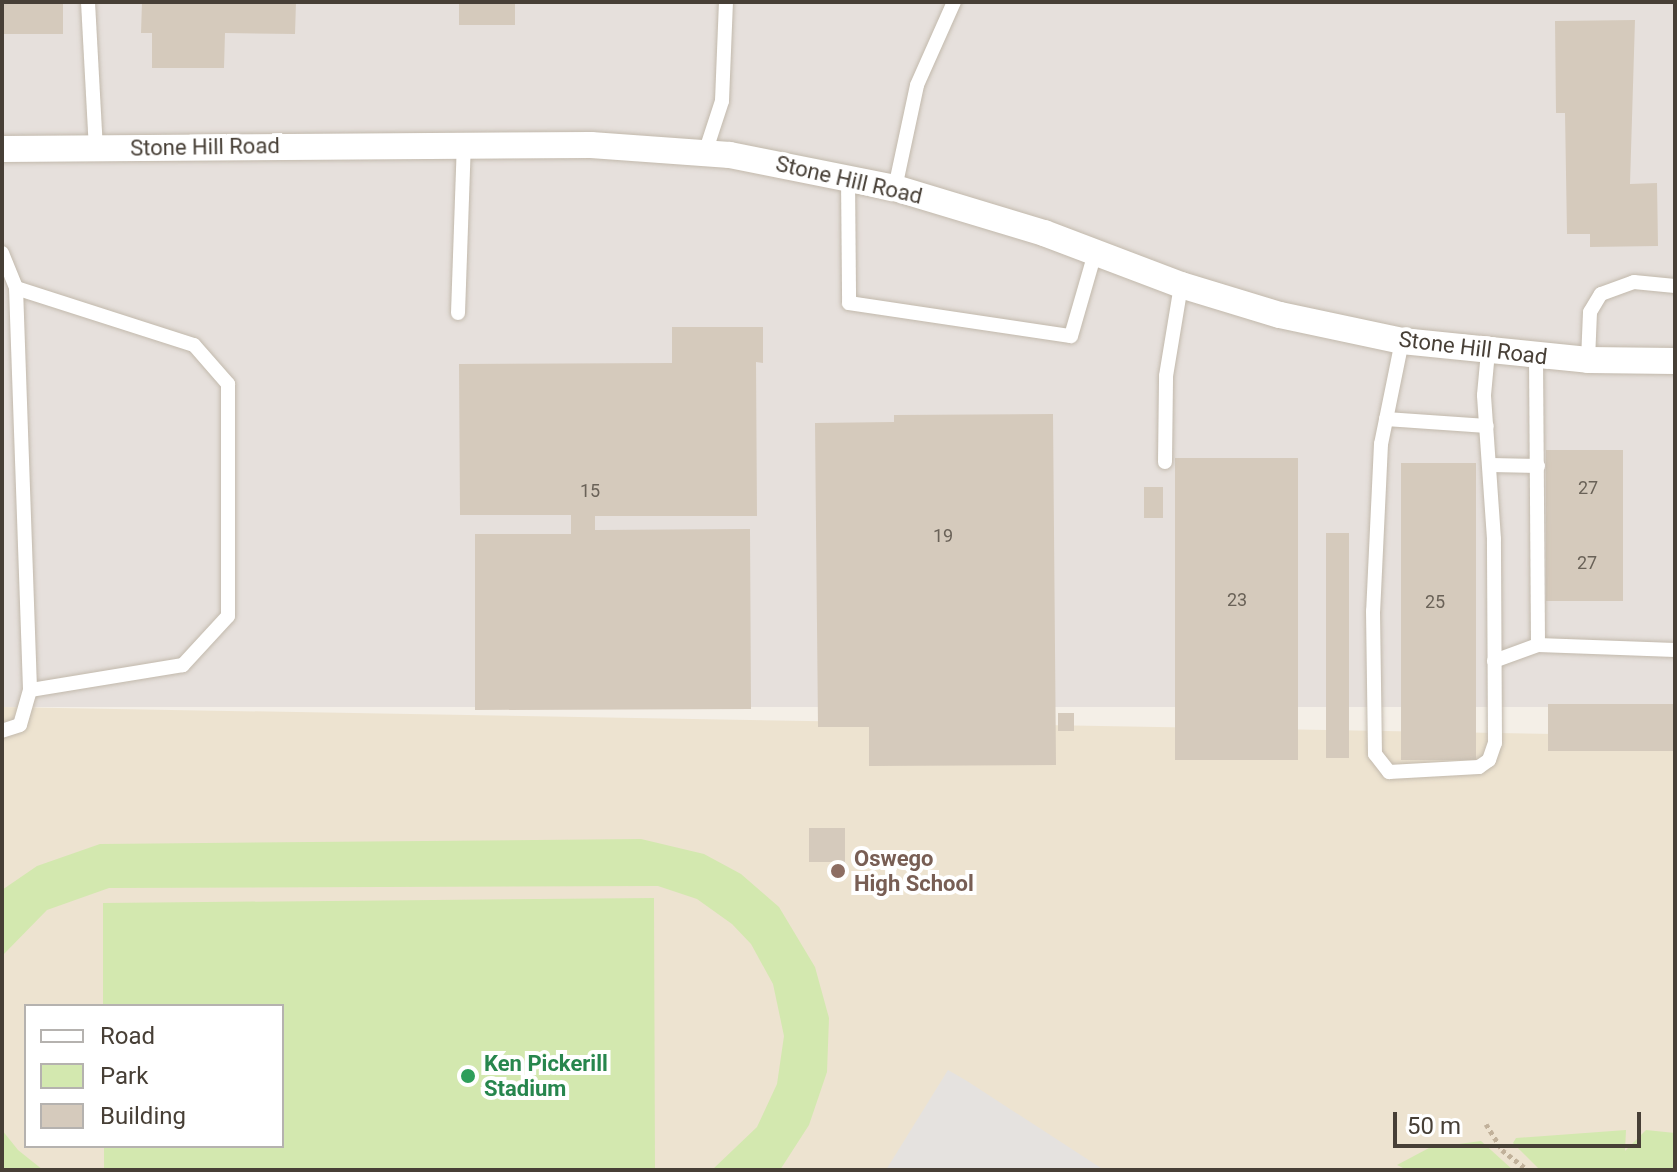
<!DOCTYPE html>
<style>
body{margin:0}
#map{position:relative;width:1677px;height:1172px;overflow:hidden;background:#f4efe7;font-family:Roboto,sans-serif}
div>[style]{position:absolute}
[style*='--x']{left:calc(var(--x)*1px);top:calc(var(--y)*1px);width:calc(var(--w)*1px);rotate:calc(var(--a)*1deg)}
.industrial>*{inset:0;background:#e6e0dc;transform-origin:0 0}
.education>*{inset:0;background:#ede3d0}
.green>*{inset:0;background:#d3e8af}
.parking>*{inset:0;background:#e5e2df}
.building>*{inset:0;background:#d5cabc;transform-origin:0 0}
.path>*{height:5px;margin-top:-2.5px;transform-origin:0;background:repeating-linear-gradient(90deg,#c1b19a 0 4px,transparent 0 8px)}
.roads{filter:drop-shadow(0 0 2px #c2b9ac) drop-shadow(0 0 2px #c2b9ac)}
.service>*{height:14px;margin:-7px;padding:0 7px;transform-origin:7px;border-radius:7px;background:#fff}
.minor>*{height:26px;margin:-13px;padding:0 13px;transform-origin:13px;border-radius:13px;background:#fff}
.dots>*{width:22px;height:22px;translate:-50% -50%;box-sizing:border-box;border:4px solid #fff;border-radius:50%}
span{translate:-50% -50%;white-space:nowrap;text-align:center;line-height:1.15;-webkit-text-stroke:8px #fff;paint-order:stroke}
.number-label{font-size:18px;color:#6a6258}
.number-label span{-webkit-text-stroke-width:0}
.street-label{font-size:22px;color:#473f36}
.education-label{font-size:22px;color:#785e54;font-weight:700}
.left{translate:0 -50%;text-align:left}
.leisure-label{font-size:22px;color:#27864d;font-weight:700}
.frame{position:absolute;inset:0;border:4px solid #473f36;pointer-events:none}
.legend{position:absolute;left:24px;top:1004px;width:260px;height:144px;box-sizing:border-box;background:#fff;border:2px solid #b5b2af;margin:0;padding:10px 14px;list-style:none;font-size:24px;color:#473f36}
.legend li{display:flex;align-items:center;gap:16px;height:40px}
.legend b{width:40px;border:2px solid #b5b2af}
.scale{position:absolute;left:1393px;top:1112px;width:248px;height:36px;box-sizing:border-box;border:4px solid #473f36;border-top:0;padding-left:10px;font-size:24px;line-height:28px;white-space:nowrap;color:#473f36;-webkit-text-stroke:6px #fff;paint-order:stroke}
</style>
<div id="map">
<div class="industrial">
<i style="left:2px;top:2px;width:1673px;height:705px"></i>
</div>
<div class="education">
<i style="clip-path:polygon(evenodd,2px 707px,1675px 736px,1675px 1170px,2px 1170px,2px 707px,26px 1006px,282px 1006px,282px 1146px,26px 1146px,26px 1006px)"></i>
</div>
<div class="green">
<i style="clip-path:polygon(641px 839px,704px 854px,741px 874px,779px 907px,815px 967px,829px 1018px,827px 1072px,809px 1125px,780px 1170px,712px 1170px,757px 1127px,777px 1084px,784px 1036px,773px 984px,751px 944px,732px 924px,697px 899px,658px 886px,109px 888px,47px 910px,2px 956px,2px 890px,37px 866px,100px 844px)"></i>
<i style="clip-path:polygon(654px 898px,655px 1170px,104px 1170px,104px 1146px,282px 1146px,282px 1006px,103px 1006px,103px 903px)"></i>
<i style="clip-path:polygon(2px 1130px,18px 1150px,43px 1170px,2px 1170px)"></i>
<i style="clip-path:polygon(1626px 1130px,1625px 1151px,1646px 1130px,1675px 1133px,1675px 1170px,1540px 1170px,1513px 1143px,1516px 1138px)"></i>
<i style="clip-path:polygon(1481px 1141px,1513px 1170px,1407px 1170px,1397px 1165px,1429px 1148px)"></i>
</div>
<div class="parking">
<i style="clip-path:polygon(948px 1070px,967px 1081px,1104px 1170px,886px 1170px)"></i>
</div>
<div class="building">
<i style="left:2px;top:2px;width:61px;height:32px"></i>
<i style="clip-path:polygon(142px 2px,296px 2px,295px 34px,225px 33px,224px 68px,152px 68px,152px 33px,141px 33px)"></i>
<i style="left:459px;top:2px;width:56px;height:23px"></i>
<i style="clip-path:polygon(1635px 20px,1630px 184px,1657px 183px,1658px 246px,1590px 247px,1590px 234px,1567px 234px,1565px 113px,1556px 113px,1555px 21px)"></i>
<i style="clip-path:polygon(672px 327px,763px 327px,763px 363px,756px 362px,757px 516px,595px 516px,595px 530px,750px 529px,751px 709px,475px 710px,475px 534px,571px 534px,571px 515px,460px 515px,459px 364px,672px 363px)"></i>
<i style="clip-path:polygon(1053px 414px,1056px 765px,869px 766px,869px 727px,818px 727px,815px 423px,894px 422px,894px 415px)"></i>
<i style="left:1546px;top:450px;width:77px;height:151px"></i>
<i style="left:1175px;top:458px;width:123px;height:302px"></i>
<i style="left:1401px;top:463px;width:75px;height:297px"></i>
<i style="left:1144px;top:487px;width:19px;height:31px"></i>
<i style="left:1326px;top:533px;width:23px;height:225px"></i>
<i style="left:1675px;top:704px;width:47px;height:127px;rotate:90deg"></i>
<i style="left:1058px;top:713px;width:16px;height:18px"></i>
<i style="left:845px;top:828px;width:34px;height:36px;rotate:90deg"></i>
</div>
<div class="path">
<i style="--x:1486;--y:1124;--w:31;--a:58"></i>
<i style="--x:1502;--y:1150;--w:33;--a:38"></i>
</div>
<div class="roads">
<div class="service">
<i style="--x:88;--y:2;--w:146;--a:86.9"></i>
<i style="--x:705;--y:153;--w:55;--a:-71.9"></i>
<i style="--x:722;--y:101;--w:99;--a:-87.7"></i>
<i style="--x:848;--y:177;--w:126;--a:89.5"></i>
<i style="--x:849;--y:303;--w:224;--a:8.5"></i>
<i style="--x:1071;--y:336;--w:86;--a:-73.9"></i>
<i style="--x:895;--y:188;--w:105;--a:-77.9"></i>
<i style="--x:917;--y:85;--w:91;--a:-66"></i>
<i style="--x:2;--y:253;--w:38;--a:68"></i>
<i style="--x:16;--y:288;--w:402;--a:88"></i>
<i style="--x:30;--y:690;--w:36;--a:106"></i>
<i style="--x:20;--y:725;--w:19;--a:162"></i>
<i style="--x:16;--y:288;--w:187;--a:17.8"></i>
<i style="--x:194;--y:345;--w:52;--a:48.9"></i>
<i style="--x:228;--y:384;--w:232;--a:90"></i>
<i style="--x:228;--y:616;--w:67;--a:132.6"></i>
<i style="--x:183;--y:665;--w:155;--a:170.7"></i>
<i style="--x:458;--y:313;--w:169;--a:-88"></i>
<i style="--x:1402;--y:341;--w:105;--a:101.5"></i>
<i style="--x:1381;--y:444;--w:167;--a:92.7"></i>
<i style="--x:1373;--y:611;--w:143;--a:89.2"></i>
<i style="--x:1375;--y:754;--w:23;--a:52"></i>
<i style="--x:1389;--y:772;--w:90;--a:-3.2"></i>
<i style="--x:1479;--y:767;--w:12;--a:-35"></i>
<i style="--x:1489;--y:760;--w:18;--a:-71"></i>
<i style="--x:1495;--y:743;--w:204;--a:-90.3"></i>
<i style="--x:1494;--y:539;--w:144;--a:-94"></i>
<i style="--x:1484;--y:395;--w:43;--a:-84.7"></i>
<i style="--x:1536;--y:357;--w:288;--a:89.6"></i>
<i style="--x:1538;--y:645;--w:137;--a:2.1"></i>
<i style="--x:1588;--y:360;--w:48;--a:-87.6"></i>
<i style="--x:1590;--y:312;--w:21;--a:-59"></i>
<i style="--x:1601;--y:294;--w:35;--a:-20"></i>
<i style="--x:1634;--y:282;--w:41;--a:5.6"></i>
<i style="--x:1386;--y:419;--w:101;--a:4"></i>
<i style="--x:1165;--y:462;--w:86;--a:-89.3"></i>
<i style="--x:1166;--y:376;--w:92;--a:-80.6"></i>
<i style="--x:1491;--y:465;--w:47;--a:1.2"></i>
<i style="--x:1494;--y:661;--w:47;--a:-20"></i>
</div>
<div class="minor">
<i style="--x:2;--y:149;--w:589;--a:-0.39"></i>
<i style="--x:591;--y:145;--w:139;--a:4.1"></i>
<i style="--x:730;--y:155;--w:168;--a:11.3"></i>
<i style="--x:895;--y:188;--w:156;--a:16.8"></i>
<i style="--x:1044;--y:233;--w:147;--a:20.8"></i>
<i style="--x:1181;--y:285;--w:103;--a:16.9"></i>
<i style="--x:1280;--y:315;--w:125;--a:12"></i>
<i style="--x:1402;--y:341;--w:187;--a:5.8"></i>
<i style="--x:1588;--y:360;--w:87;--a:0.7"></i>
</div>
</div>
<div class="dots">
<i style="left:838px;top:871px;background:#8d6e63"></i>
<i style="left:468px;top:1076px;background:#2e9e5b"></i>
</div>
<div class="number-label">
<span style="left:1588px;top:488px">27</span>
<span style="left:590px;top:491px">15</span>
<span style="left:943px;top:536px">19</span>
<span style="left:1587px;top:563px">27</span>
<span style="left:1237px;top:600px">23</span>
<span style="left:1435px;top:602px">25</span>
</div>
<div class="street-label">
<span style="left:205px;top:147px;rotate:-1deg">Stone Hill Road</span>
<span style="left:849px;top:180px;rotate:13deg">Stone Hill Road</span>
<span style="left:1473px;top:348px;rotate:7deg">Stone Hill Road</span>
</div>
<div class="education-label">
<span class="left" style="left:854px;top:871px">Oswego<br>High School</span>
</div>
<div class="leisure-label">
<span class="left" style="left:484px;top:1076px">Ken Pickerill<br>Stadium</span>
</div>
<div class="frame"></div>
<ul class="legend">
<li><b style="height:10px;background:#fff"></b>Road</li>
<li><b style="height:22px;background:#d3e8af"></b>Park</li>
<li><b style="height:22px;background:#d5cabc"></b>Building</li>
</ul>
<div class="scale">50 m</div>
</div>
